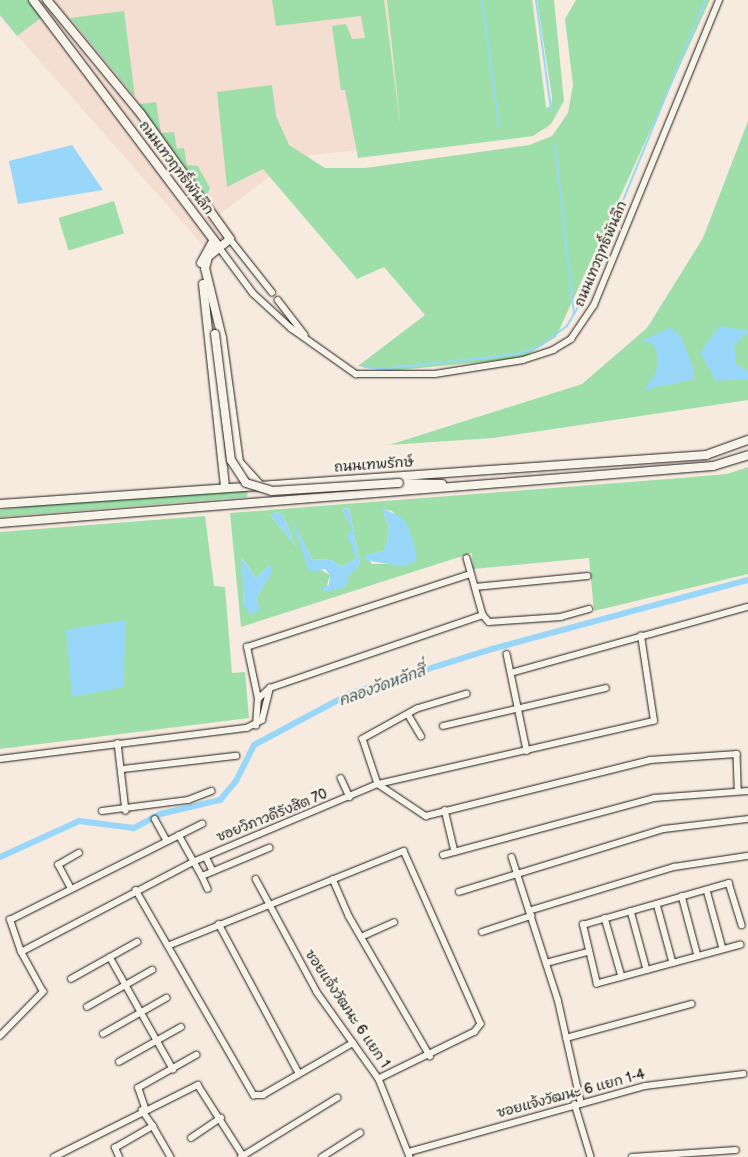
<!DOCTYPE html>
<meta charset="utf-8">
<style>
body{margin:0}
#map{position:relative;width:748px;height:1157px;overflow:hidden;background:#f7ebdf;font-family:"Balsamiq Sans","Playpen Sans Thai",sans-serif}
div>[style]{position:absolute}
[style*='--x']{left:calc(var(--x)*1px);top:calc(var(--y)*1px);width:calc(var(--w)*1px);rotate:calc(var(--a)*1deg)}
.built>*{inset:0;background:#f4ddd1}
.green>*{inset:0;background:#9edfa9;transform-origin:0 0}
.water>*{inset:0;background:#98d7f9}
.stream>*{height:2px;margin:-1px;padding:0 1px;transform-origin:1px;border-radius:1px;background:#98d7f9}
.canal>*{height:6px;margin:-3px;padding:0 3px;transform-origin:3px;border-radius:3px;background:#98d7f9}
.roads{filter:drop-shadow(0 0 1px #1c1c1c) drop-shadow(0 0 1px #1c1c1c)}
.street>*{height:5.5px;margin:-2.75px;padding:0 2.75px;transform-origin:2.75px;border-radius:2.75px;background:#f7f3e8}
.secondary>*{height:8px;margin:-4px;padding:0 4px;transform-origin:4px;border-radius:4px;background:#f7f3e8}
.bridges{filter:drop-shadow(0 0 1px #1c1c1c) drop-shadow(0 0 1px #1c1c1c)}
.secondary-bridge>*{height:8px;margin:-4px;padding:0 4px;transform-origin:4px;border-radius:4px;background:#f7f3e8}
span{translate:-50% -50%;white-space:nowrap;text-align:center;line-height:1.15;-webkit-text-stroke:5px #f7f3e8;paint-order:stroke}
.street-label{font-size:14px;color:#1c1c1c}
.water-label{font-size:15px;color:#41545e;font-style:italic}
</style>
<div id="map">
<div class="built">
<i style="clip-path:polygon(0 0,533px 0,549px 129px,295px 157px,220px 214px,238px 238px,213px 257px,0 16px)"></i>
</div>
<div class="green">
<i style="clip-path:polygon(0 0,29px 0,42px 17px,17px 36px,0 15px)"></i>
<i style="clip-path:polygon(272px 0,384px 0,401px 131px,387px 0,532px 0,546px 108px,551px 106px,552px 97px,537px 0,554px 0,564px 101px,551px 124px,533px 136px,358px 158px,345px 90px,341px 90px,332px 26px,346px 24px,352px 39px,365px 38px,361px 16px,276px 26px)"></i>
<i style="clip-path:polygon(576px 0,710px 0,556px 337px,522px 358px,389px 371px,358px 366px,425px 315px,384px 267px,357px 279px,263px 169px,227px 187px,217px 92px,272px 85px,276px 116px,289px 145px,325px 168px,365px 168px,529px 145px,552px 136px,568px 113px,573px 85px,565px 19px)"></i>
<i style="clip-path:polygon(124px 11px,135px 97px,70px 18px)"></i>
<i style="clip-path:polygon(156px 102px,161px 133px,174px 132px,177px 149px,184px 148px,187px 165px,198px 166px,210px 188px,208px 193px,203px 193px,139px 104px)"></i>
<i style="clip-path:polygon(748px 121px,748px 400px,493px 438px,389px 445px,582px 384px,647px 328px,703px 238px)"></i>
<i style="left:114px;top:201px;width:34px;height:58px;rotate:73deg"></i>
<i style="clip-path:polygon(evenodd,748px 467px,748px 574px,594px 611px,589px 558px,473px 569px,472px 553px,241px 627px,230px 513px,681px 478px,727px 474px,748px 467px,349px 508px,360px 564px,325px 592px,330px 575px,305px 561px,309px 560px,293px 523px,312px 559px,331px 560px,341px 567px,356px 559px,353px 530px,342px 509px,349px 508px,748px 467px,382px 509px,392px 511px,409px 529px,413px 563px,372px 564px,366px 555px,383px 551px,387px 542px,389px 527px,382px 509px,748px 467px,277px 512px,283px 515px,296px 546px,270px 515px,277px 512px,748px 467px,242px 558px,256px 578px,270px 565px,256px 599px,260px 608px,256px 611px,244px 606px,242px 558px)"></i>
<i style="clip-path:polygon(248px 489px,247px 497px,0 517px,0 510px,47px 504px)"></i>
<i style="clip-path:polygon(205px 516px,214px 586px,225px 587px,232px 673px,245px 672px,249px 718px,0 749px,0 532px)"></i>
</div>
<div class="water">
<i style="clip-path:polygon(72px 145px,103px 190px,18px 204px,9px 161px)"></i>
<i style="clip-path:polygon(719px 326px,748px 331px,734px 346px,736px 364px,748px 372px,748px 379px,716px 381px,700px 353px)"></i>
<i style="clip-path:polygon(671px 327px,682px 338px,693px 368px,693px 379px,644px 390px,656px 372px,658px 357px,653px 344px,642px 341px)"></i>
<i style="clip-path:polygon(349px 508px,360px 564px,348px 577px,346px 587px,325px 592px,321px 588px,329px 585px,330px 575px,325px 569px,311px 572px,308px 568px,291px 517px,312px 559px,331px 560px,341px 567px,356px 559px,347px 535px,352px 530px,342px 509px)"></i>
<i style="clip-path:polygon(381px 508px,402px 517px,409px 529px,417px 556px,413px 563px,401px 566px,365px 560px,365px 555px,383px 551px,387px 542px,389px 527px)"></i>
<i style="clip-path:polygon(277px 512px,283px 515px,296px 546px,270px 515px)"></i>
<i style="clip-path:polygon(241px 557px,256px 578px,271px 564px,272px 573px,256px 599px,261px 608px,251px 615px,244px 606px)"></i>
<i style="clip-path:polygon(125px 620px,124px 687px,72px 697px,66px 630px)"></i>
</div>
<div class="stream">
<i style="--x:482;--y:0;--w:127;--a:82.3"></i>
<i style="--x:536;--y:0;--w:111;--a:82.2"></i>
<i style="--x:555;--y:145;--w:170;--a:83.6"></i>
<i style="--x:365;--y:367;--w:17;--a:7"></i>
<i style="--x:382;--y:369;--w:137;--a:-6.3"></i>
<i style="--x:518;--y:354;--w:21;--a:-19"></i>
<i style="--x:538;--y:347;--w:36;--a:-36"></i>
<i style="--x:567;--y:326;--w:32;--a:-60"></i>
<i style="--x:583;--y:298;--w:322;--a:-67.7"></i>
</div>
<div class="canal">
<i style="--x:0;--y:857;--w:87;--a:-24.5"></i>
<i style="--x:79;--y:821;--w:55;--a:7.3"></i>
<i style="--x:134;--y:828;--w:30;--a:-28"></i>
<i style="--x:160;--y:814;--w:62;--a:-13.1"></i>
<i style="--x:220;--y:800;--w:25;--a:-50"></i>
<i style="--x:236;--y:781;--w:40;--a:-63.4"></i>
<i style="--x:254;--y:745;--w:110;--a:-28.2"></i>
<i style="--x:351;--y:693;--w:148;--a:-17.3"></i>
<i style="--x:492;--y:649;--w:265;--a:-15.1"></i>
</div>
<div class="roads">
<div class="street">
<i style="--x:230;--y:239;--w:68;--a:51.6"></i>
<i style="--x:219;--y:247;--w:57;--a:53.5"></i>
<i style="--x:253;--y:293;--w:52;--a:42.6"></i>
<i style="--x:291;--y:328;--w:80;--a:35.3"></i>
<i style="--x:356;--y:374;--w:79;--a:0"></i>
<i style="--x:435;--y:374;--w:89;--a:-9"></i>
<i style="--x:523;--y:360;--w:32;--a:-18"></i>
<i style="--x:553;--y:350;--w:21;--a:-31"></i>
<i style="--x:571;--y:339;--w:41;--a:-55.9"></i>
<i style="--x:594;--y:305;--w:330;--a:-67.7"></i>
<i style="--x:278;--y:300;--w:44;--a:52.4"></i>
<i style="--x:467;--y:558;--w:59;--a:74.3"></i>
<i style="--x:483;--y:615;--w:9;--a:49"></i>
<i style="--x:489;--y:622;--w:72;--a:-4"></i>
<i style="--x:561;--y:617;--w:29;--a:-16"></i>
<i style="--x:475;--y:587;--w:113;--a:-5.6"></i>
<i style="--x:507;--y:654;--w:99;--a:78.3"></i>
<i style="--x:511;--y:673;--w:246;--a:-15.6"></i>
<i style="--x:467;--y:694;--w:52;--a:163.3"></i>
<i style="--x:417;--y:709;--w:62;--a:150.9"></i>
<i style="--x:363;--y:739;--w:47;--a:71.6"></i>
<i style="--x:378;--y:784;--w:58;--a:33.7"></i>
<i style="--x:426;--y:816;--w:231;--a:-14"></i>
<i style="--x:650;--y:760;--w:87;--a:-3.9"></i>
<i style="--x:737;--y:754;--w:37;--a:88"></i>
<i style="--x:258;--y:699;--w:53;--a:-101.9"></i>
<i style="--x:247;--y:647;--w:235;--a:-18.1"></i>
<i style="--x:408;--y:714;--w:26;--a:59"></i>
<i style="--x:256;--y:726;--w:27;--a:-86"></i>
<i style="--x:258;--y:699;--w:16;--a:-43"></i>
<i style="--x:270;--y:688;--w:225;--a:-18.9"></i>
<i style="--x:443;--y:726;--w:167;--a:-13.1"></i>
<i style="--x:118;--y:743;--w:68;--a:83.3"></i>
<i style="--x:0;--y:759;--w:249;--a:-7.2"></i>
<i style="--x:247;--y:728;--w:17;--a:-28"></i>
<i style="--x:262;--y:720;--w:33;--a:-76"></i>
<i style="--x:123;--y:769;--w:114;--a:-6.6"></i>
<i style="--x:341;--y:778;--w:21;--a:65"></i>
<i style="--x:445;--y:810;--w:43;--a:76.6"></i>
<i style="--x:102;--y:811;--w:87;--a:-7.3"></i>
<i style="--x:188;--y:800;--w:25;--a:-21"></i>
<i style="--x:155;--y:819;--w:25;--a:61"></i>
<i style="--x:179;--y:835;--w:47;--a:60.7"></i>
<i style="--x:202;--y:876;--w:73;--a:-22.7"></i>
<i style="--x:443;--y:855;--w:219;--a:-15.1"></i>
<i style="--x:654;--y:798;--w:94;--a:-4.3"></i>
<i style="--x:206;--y:857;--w:16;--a:63"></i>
<i style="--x:512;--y:857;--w:149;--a:72.1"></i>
<i style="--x:558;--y:999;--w:106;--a:77.4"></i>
<i style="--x:202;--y:876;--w:14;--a:65"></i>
<i style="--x:256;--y:879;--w:128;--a:61.6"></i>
<i style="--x:317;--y:992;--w:107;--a:54.5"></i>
<i style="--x:379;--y:1079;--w:84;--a:68.3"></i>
<i style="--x:333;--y:879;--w:40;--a:66.6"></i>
<i style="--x:349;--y:916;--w:162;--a:59.9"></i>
<i style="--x:71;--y:889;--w:27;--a:-118"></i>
<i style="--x:58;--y:865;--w:24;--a:-30"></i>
<i style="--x:136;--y:890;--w:237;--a:60.1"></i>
<i style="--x:254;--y:1095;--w:9;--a:0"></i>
<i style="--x:263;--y:1095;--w:104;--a:-30"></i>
<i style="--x:707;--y:890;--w:61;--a:74.8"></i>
<i style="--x:459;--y:892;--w:214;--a:-17.1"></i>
<i style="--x:664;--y:829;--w:85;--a:-6.8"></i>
<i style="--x:682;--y:896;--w:62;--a:75.1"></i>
<i style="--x:657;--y:904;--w:61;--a:74.8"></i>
<i style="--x:529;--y:911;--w:152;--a:-16.9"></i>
<i style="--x:674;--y:867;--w:75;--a:-8.5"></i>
<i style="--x:631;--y:911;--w:61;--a:74.8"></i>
<i style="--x:605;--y:918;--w:61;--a:73.9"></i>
<i style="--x:219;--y:924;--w:169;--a:61.8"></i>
<i style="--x:482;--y:932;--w:52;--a:-18.1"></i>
<i style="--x:361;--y:937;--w:36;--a:-24"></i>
<i style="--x:170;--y:945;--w:252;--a:-21.9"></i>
<i style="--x:404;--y:851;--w:189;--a:66"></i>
<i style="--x:481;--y:1024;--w:10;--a:127"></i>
<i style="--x:475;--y:1032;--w:107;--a:153.9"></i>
<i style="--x:741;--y:945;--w:149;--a:164.8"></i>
<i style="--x:597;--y:984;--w:61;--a:-103.3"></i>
<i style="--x:583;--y:925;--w:152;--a:-16"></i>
<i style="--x:729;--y:883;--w:44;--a:72.8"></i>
<i style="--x:21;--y:952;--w:34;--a:-109"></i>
<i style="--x:10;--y:920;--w:215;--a:-26.6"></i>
<i style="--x:110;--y:957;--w:129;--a:60.6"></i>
<i style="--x:546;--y:963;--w:43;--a:-14.7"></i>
<i style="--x:71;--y:979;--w:76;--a:-29.3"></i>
<i style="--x:87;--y:1007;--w:75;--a:-29.6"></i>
<i style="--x:103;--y:1034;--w:73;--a:-29.7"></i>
<i style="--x:0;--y:1036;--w:62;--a:-45.7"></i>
<i style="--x:43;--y:992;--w:46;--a:-118.8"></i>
<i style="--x:21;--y:952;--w:194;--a:-27.6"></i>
<i style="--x:193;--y:862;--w:201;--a:-22.9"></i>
<i style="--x:378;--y:784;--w:283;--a:-12.9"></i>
<i style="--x:654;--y:721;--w:86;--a:-98.7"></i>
<i style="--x:566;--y:1038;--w:130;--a:-15.2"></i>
<i style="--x:119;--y:1062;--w:71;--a:-29.4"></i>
<i style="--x:575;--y:1104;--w:55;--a:73.2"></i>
<i style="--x:145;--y:1108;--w:21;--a:-109"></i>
<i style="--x:138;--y:1088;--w:67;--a:-29.6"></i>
<i style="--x:142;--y:1110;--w:19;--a:55"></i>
<i style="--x:191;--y:1138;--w:36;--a:-34"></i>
<i style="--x:409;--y:1152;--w:245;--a:-15.6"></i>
<i style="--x:645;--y:1086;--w:99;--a:-7"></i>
<i style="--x:54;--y:1157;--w:161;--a:-26.6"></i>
<i style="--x:198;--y:1085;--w:85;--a:57.4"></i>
<i style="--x:119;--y:1157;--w:10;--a:-114"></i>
<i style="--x:115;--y:1148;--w:44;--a:-30.1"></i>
<i style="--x:153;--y:1126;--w:36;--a:60"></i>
<i style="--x:241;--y:1157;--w:113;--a:-31.6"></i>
<i style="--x:322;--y:1157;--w:45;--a:-32.3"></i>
<i style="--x:632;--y:1157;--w:104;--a:-3.9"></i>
</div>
<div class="secondary">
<i style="--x:33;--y:0;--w:309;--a:53"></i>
<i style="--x:47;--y:0;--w:148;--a:50.5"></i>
<i style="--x:141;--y:114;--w:153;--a:54.5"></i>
<i style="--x:230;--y:239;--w:28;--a:141"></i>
<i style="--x:208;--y:257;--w:11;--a:105"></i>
<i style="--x:205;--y:268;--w:72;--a:76.3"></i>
<i style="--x:222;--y:338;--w:125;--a:82.2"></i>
<i style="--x:239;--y:462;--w:31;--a:48"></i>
<i style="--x:201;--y:263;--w:26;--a:-61"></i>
<i style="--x:203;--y:284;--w:205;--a:83.8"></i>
<i style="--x:399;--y:483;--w:43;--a:1.3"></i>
<i style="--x:0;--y:504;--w:708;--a:-3.97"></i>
<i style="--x:706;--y:455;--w:45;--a:-19.7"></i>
<i style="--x:0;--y:523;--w:715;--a:-4.57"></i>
<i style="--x:713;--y:466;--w:37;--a:-17"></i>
</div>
</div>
<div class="bridges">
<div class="secondary-bridge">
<i style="--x:215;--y:334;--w:127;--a:82.8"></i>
<i style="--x:231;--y:460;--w:27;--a:57"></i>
<i style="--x:246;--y:483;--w:27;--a:17"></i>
<i style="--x:272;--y:491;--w:127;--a:-3.6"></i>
</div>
</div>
<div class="street-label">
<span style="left:176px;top:168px;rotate:53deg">ถนนเทวฤทธิ์พันลึก</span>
<span style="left:601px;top:254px;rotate:-67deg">ถนนเทวฤทธิ์พันลึก</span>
<span style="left:374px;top:465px;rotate:-4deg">ถนนเทพรักษ์</span>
<span style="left:272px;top:816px;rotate:-22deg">ซอยวิภาวดีรังสิต 70</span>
<span style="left:347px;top:1009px;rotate:56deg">ซอยแจ้งวัฒนะ 6 แยก 1</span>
<span style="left:571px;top:1094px;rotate:-15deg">ซอยแจ้งวัฒนะ 6 แยก 1-4</span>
</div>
<div class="water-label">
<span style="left:382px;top:686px;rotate:-20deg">คลองวัดหลักสี่</span>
</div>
</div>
